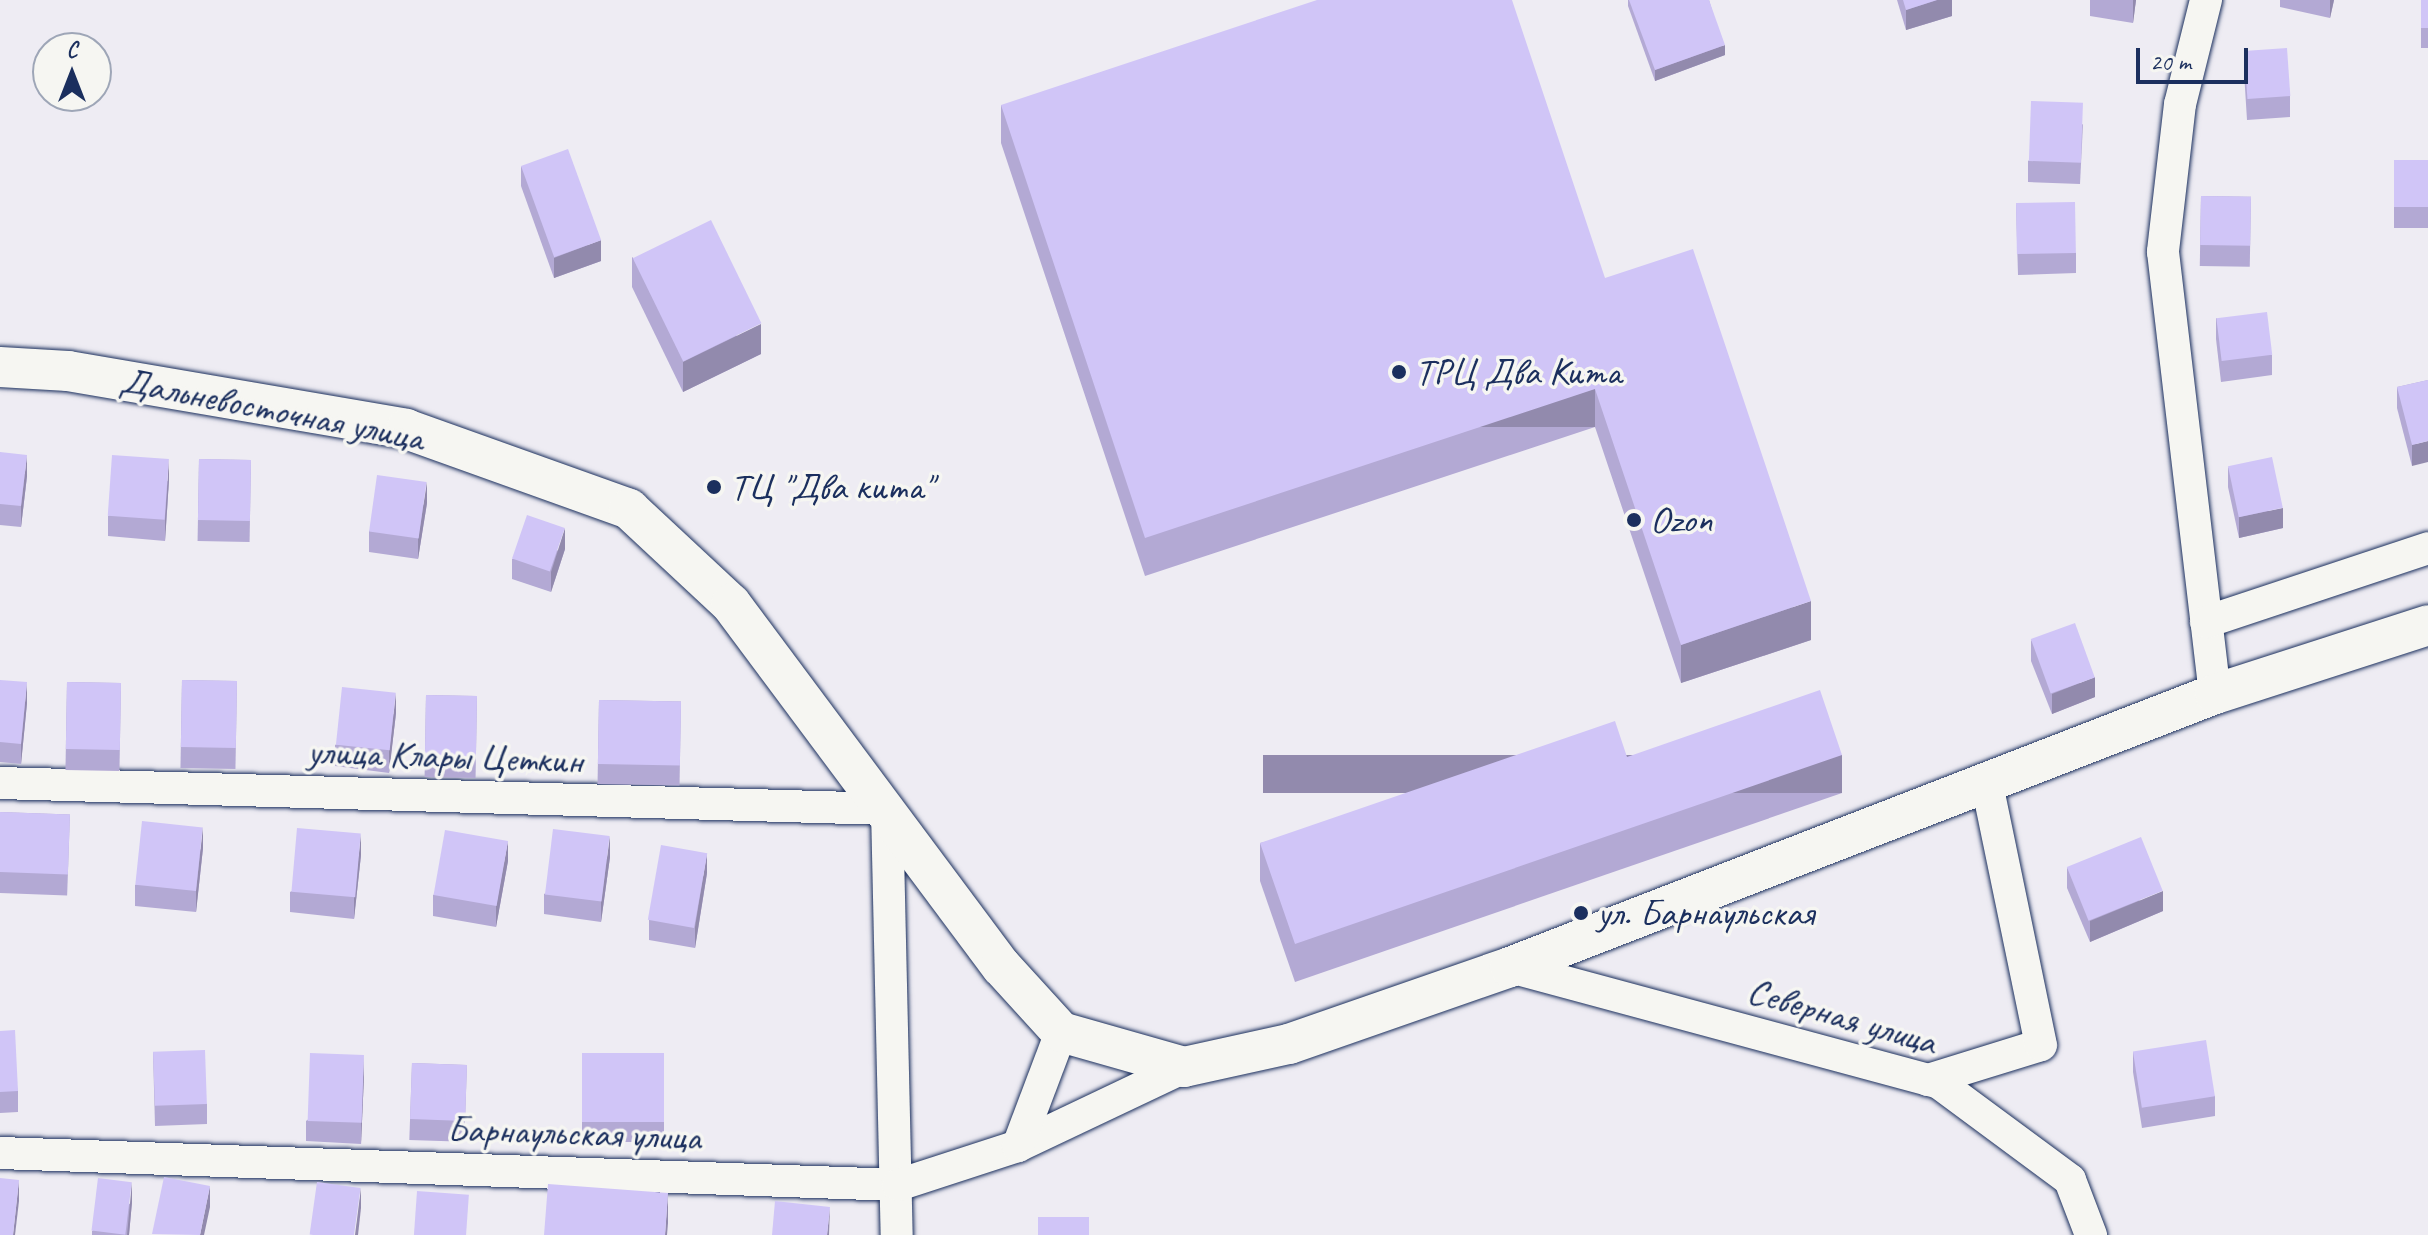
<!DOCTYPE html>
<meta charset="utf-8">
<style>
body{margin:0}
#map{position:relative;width:2428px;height:1235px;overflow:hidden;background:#eeecf3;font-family:Caveat,sans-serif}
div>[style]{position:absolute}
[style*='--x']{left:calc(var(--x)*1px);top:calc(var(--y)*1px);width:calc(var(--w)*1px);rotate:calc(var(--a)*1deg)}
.roads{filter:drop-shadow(0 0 2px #1b2f5e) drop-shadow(0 0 2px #1b2f5e)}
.minor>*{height:32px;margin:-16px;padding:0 16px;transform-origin:16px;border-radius:16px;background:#f6f6f2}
.tertiary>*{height:40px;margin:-20px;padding:0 20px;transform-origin:20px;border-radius:20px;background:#f6f6f2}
.wall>*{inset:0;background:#b3a9d4;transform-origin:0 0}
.shaded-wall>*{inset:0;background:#928aad;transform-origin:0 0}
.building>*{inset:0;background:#d0c5f7;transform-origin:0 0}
.dots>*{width:22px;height:22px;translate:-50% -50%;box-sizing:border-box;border:4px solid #f6f6f2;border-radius:50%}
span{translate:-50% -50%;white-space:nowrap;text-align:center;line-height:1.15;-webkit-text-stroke:7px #f6f6f2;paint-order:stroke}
.poi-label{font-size:38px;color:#1b2f5e}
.left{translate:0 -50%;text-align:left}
.street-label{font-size:38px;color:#1b2f5e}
.north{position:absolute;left:32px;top:32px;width:80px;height:80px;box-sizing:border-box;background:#f6f6f2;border:2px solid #9ea6b7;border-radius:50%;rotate:0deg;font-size:22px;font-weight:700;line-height:32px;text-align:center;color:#1b2f5e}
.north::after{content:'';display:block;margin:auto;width:28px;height:36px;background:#1b2f5e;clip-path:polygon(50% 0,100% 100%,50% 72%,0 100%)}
.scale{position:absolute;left:2136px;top:48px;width:112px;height:36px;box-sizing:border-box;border:4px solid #1b2f5e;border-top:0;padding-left:10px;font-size:24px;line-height:28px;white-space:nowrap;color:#1b2f5e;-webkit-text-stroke:6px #f6f6f2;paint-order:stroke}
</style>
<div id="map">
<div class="roads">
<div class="minor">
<i style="--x:2206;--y:0;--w:107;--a:104"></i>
<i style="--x:2180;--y:104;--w:149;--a:96.6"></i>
<i style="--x:2163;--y:252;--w:445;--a:83.3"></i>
<i style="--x:2206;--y:622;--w:234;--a:-18.4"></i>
<i style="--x:0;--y:783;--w:887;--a:1.68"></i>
<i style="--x:887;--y:809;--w:426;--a:88.7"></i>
<i style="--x:1510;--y:967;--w:444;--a:15.1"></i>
<i style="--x:1939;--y:1083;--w:163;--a:36.5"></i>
<i style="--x:2070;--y:1180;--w:59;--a:69.1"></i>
<i style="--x:1928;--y:1080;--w:118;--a:-17.2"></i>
<i style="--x:2041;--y:1045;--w:266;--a:-101.7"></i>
<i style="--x:1018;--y:1146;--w:184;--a:-25.4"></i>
<i style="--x:0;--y:1153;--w:899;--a:2.04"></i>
<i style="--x:898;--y:1185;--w:126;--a:-18"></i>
<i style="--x:1018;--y:1146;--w:122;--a:-69.3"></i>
</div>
<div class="tertiary">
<i style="--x:0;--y:367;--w:68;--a:3.4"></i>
<i style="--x:68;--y:371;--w:343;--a:9.7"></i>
<i style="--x:406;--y:429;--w:237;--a:19.7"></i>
<i style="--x:629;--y:509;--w:139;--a:43"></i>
<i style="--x:731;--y:604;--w:452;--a:53.3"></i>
<i style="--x:1001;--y:966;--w:89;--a:47.7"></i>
<i style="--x:1061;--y:1032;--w:128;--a:15.9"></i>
<i style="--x:1184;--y:1067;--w:107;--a:-12.4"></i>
<i style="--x:1289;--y:1044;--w:234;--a:-19.2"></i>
<i style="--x:1510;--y:967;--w:756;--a:-21.17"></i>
<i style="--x:2215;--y:694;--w:224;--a:-17.9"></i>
</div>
</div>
<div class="wall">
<i style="clip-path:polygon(1628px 0,1709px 0,1725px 55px,1655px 81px,1628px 6px)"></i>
<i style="clip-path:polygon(1897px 0,1952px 0,1952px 16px,1906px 30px)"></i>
<i style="clip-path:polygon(2090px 0,2136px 0,2133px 23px,2090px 16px)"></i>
<i style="clip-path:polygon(2280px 0,2334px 0,2330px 18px,2280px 7px)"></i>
<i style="left:2421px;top:0;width:7px;height:48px"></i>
<i style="clip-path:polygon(2244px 51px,2290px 96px,2290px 117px,2247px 120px,2244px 72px)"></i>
<i style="clip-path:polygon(1001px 105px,1605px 278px,1811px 640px,1681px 683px,1595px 427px,1145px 576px,1001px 143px)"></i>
<i style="clip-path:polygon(2083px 124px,2080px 184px,2028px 182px,2028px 161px)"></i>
<i style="left:2428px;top:160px;width:68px;height:34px;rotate:90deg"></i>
<i style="clip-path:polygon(521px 166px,601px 261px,554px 278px,521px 186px)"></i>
<i style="left:2201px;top:196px;width:50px;height:70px;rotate:1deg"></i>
<i style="clip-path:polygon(2016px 204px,2076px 253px,2076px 273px,2018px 275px)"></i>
<i style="clip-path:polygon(632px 257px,761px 354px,683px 392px,632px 287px)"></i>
<i style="clip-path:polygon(2216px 318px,2272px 355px,2272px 375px,2221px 382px,2216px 339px)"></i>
<i style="clip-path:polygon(2428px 380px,2412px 466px,2397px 408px,2397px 387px)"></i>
<i style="clip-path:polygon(0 452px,27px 476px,21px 527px,0 525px)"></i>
<i style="left:199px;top:459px;width:52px;height:82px;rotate:1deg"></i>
<i style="clip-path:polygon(2228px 467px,2283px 528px,2239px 538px,2228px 487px)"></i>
<i style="clip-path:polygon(169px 480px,165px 541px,108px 536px,108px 516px)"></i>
<i style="clip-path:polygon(427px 503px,418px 559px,369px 552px,369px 531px)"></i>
<i style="clip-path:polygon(565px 549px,551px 592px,512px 579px,512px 559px)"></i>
<i style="clip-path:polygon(2031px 640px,2095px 697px,2052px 714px,2031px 661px)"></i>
<i style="clip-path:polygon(0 680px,27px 703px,21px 764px,0 762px)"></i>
<i style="left:182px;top:680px;width:55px;height:88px;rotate:1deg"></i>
<i style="left:67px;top:682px;width:54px;height:88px;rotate:1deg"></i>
<i style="left:426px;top:695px;width:51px;height:82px;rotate:1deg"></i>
<i style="left:599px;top:700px;width:82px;height:84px;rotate:1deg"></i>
<i style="clip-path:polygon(396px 713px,389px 773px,335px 766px,335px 745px)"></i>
<i style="clip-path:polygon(1627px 757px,1842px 793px,1295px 982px,1260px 881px,1260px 843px)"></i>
<i style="left:0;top:812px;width:70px;height:81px;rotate:2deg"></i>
<i style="clip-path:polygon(203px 848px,196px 912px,135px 906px,135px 885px)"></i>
<i style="clip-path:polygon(361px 855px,354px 919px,290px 912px,290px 892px)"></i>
<i style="clip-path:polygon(610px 857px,601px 922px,544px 914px,544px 894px)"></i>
<i style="clip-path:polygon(508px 861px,496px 927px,433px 916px,433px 895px)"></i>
<i style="clip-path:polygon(2067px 868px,2163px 911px,2090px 942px,2067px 888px)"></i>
<i style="clip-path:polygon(707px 873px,695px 948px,649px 940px,649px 920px)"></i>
<i style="clip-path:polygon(0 1031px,18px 1091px,18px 1112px,0 1113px)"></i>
<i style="clip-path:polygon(153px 1052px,207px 1104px,207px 1124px,155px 1126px)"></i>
<i style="clip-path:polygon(2133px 1052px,2215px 1096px,2215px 1116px,2142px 1128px,2133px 1072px)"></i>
<i style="left:582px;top:1053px;width:82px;height:89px"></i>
<i style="left:412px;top:1063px;width:55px;height:77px;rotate:2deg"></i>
<i style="clip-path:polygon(364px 1076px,361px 1144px,306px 1141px,306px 1121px)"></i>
<i style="clip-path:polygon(132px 1202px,129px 1235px,92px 1235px,92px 1231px)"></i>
</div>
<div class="shaded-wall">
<i style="clip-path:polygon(1937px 0,1952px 0,1952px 16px,1906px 30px,1906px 10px)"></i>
<i style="clip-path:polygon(2133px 0,2136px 0,2133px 23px)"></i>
<i style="clip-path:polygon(2330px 0,2334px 0,2330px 18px)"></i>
<i style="clip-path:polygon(1725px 45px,1725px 55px,1655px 81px,1655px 70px)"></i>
<i style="clip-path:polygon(601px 240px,601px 261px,554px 278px,554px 258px)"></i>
<i style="clip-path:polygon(761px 324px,761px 354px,683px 392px,683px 362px)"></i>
<i style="left:1595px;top:389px;width:38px;height:474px;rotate:90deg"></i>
<i style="clip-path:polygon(2428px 441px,2428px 462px,2412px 466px,2412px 445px)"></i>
<i style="clip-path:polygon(27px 455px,27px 476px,21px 527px,21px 506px)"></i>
<i style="clip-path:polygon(169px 459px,169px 480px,165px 541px,165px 520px)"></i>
<i style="clip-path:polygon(427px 482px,427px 503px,418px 559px,418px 539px)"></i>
<i style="clip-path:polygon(2283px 508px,2283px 528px,2239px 538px,2239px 517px)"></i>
<i style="clip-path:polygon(565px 528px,565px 549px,551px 592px,551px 572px)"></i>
<i style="clip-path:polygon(1811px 601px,1811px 640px,1681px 683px,1681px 645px)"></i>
<i style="clip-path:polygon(2095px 677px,2095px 697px,2052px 714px,2052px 694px)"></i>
<i style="clip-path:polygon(27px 682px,27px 703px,21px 764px,21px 744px)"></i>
<i style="clip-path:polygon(396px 693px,396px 713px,389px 773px,389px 752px)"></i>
<i style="left:1842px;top:755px;width:38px;height:579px;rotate:90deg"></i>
<i style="clip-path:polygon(203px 827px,203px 848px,196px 912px,196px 891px)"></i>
<i style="clip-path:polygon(361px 834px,361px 855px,354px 919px,354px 898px)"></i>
<i style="clip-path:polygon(610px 836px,610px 857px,601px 922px,601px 902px)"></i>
<i style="clip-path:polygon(508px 841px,508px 861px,496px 927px,496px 906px)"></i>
<i style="clip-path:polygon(707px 853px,707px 873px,695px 948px,695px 927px)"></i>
<i style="clip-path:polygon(2163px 891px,2163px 911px,2090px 942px,2090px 921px)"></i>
<i style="clip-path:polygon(364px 1055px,364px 1076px,361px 1144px,361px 1123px)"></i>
<i style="clip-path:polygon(19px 1180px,19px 1201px,15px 1235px,13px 1235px)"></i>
<i style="clip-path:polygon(132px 1182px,132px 1202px,129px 1235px,127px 1235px)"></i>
<i style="clip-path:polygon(210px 1186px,210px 1207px,204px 1235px,200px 1235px)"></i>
<i style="clip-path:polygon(361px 1188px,361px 1208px,358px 1235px,355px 1235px)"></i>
<i style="clip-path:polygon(668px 1193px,668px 1223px,667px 1235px,665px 1235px)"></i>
<i style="clip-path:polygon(830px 1207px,829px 1235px,827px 1235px)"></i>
</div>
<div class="building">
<i style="clip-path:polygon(1317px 0,1512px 0,1605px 278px,1693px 249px,1811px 601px,1681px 645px,1595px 389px,1145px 538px,1001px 105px)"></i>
<i style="clip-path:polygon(1629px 0,1709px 0,1725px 45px,1655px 70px)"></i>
<i style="clip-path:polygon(1903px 0,1937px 0,1906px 10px)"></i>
<i style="left:2421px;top:0;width:7px;height:28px"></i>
<i style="left:2287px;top:48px;width:48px;height:43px;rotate:86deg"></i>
<i style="left:2031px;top:101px;width:52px;height:60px;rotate:2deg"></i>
<i style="left:568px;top:149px;width:97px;height:50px;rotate:70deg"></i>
<i style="left:2428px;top:160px;width:47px;height:34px;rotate:90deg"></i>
<i style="left:2201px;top:196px;width:50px;height:49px;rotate:1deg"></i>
<i style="left:2075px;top:202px;width:51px;height:59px;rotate:89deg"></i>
<i style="left:711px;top:220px;width:115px;height:87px;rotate:64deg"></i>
<i style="left:2267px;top:312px;width:43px;height:51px;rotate:83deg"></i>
<i style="clip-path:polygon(2428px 380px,2428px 441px,2412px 445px,2397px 387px)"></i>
<i style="clip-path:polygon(0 452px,27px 455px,21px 506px,0 504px)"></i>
<i style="left:112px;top:455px;width:57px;height:61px;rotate:4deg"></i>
<i style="left:2272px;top:457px;width:52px;height:45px;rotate:78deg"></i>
<i style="left:199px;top:459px;width:52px;height:61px;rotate:1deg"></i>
<i style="left:377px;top:475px;width:50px;height:57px;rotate:8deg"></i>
<i style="left:527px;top:515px;width:40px;height:46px;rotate:19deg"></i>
<i style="left:2075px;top:623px;width:58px;height:47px;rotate:70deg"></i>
<i style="clip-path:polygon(0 680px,27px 682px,21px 744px,0 742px)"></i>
<i style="left:182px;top:680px;width:55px;height:67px;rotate:1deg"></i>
<i style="left:67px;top:682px;width:54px;height:67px;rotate:1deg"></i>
<i style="left:342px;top:687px;width:54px;height:58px;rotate:6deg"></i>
<i style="clip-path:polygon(1820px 690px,1842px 755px,1295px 944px,1260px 843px,1615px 721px,1627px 757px)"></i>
<i style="left:426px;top:695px;width:51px;height:61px;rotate:1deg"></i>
<i style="left:599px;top:700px;width:82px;height:64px;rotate:1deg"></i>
<i style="left:0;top:812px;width:70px;height:60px;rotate:2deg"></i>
<i style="left:142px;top:821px;width:61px;height:64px;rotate:6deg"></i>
<i style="left:297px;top:828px;width:64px;height:64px;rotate:5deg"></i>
<i style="left:553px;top:829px;width:57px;height:66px;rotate:7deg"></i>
<i style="left:445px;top:830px;width:64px;height:66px;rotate:10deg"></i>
<i style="left:2141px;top:837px;width:58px;height:80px;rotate:68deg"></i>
<i style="left:661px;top:845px;width:47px;height:76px;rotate:10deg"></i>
<i style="clip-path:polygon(15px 1030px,18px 1091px,0 1092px,0 1031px)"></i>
<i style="left:2206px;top:1040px;width:57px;height:74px;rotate:81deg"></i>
<i style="left:205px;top:1050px;width:54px;height:52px;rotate:88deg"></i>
<i style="left:310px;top:1053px;width:54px;height:68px;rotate:2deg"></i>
<i style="left:582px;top:1053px;width:82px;height:69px"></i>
<i style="left:412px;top:1063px;width:55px;height:56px;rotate:2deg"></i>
<i style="clip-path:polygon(164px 1177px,210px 1186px,200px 1235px,152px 1234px)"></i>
<i style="clip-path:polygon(0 1178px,19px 1180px,13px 1235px,0 1235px)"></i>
<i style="left:98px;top:1178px;width:34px;height:53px;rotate:7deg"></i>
<i style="left:317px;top:1182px;width:44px;height:53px;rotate:8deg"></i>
<i style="clip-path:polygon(548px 1184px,668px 1193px,665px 1235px,544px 1235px)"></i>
<i style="left:417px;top:1191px;width:52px;height:44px;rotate:4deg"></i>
<i style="clip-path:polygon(775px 1201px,830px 1207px,827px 1235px,772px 1235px)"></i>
<i style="left:1038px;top:1217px;width:51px;height:18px"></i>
</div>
<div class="dots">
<i style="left:1399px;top:372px;background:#1b2f5e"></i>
<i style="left:714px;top:487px;background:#1b2f5e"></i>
<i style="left:1634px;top:520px;background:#1b2f5e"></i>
<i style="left:1581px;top:913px;background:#1b2f5e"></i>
</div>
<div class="poi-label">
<span class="left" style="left:1415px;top:372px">ТРЦ Два Кита</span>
<span class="left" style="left:730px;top:487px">ТЦ "Два кита"</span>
<span class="left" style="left:1650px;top:520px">Ozon</span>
<span class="left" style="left:1597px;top:913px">ул. Барнаульская</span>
</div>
<div class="street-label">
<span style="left:272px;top:409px;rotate:11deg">Дальневосточная улица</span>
<span style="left:445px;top:756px;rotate:2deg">улица Клары Цеткин</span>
<span style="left:1842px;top:1016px;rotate:16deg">Северная улица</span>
<span style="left:574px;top:1133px;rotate:2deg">Барнаульская улица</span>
</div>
<div class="north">С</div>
<div class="scale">20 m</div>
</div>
